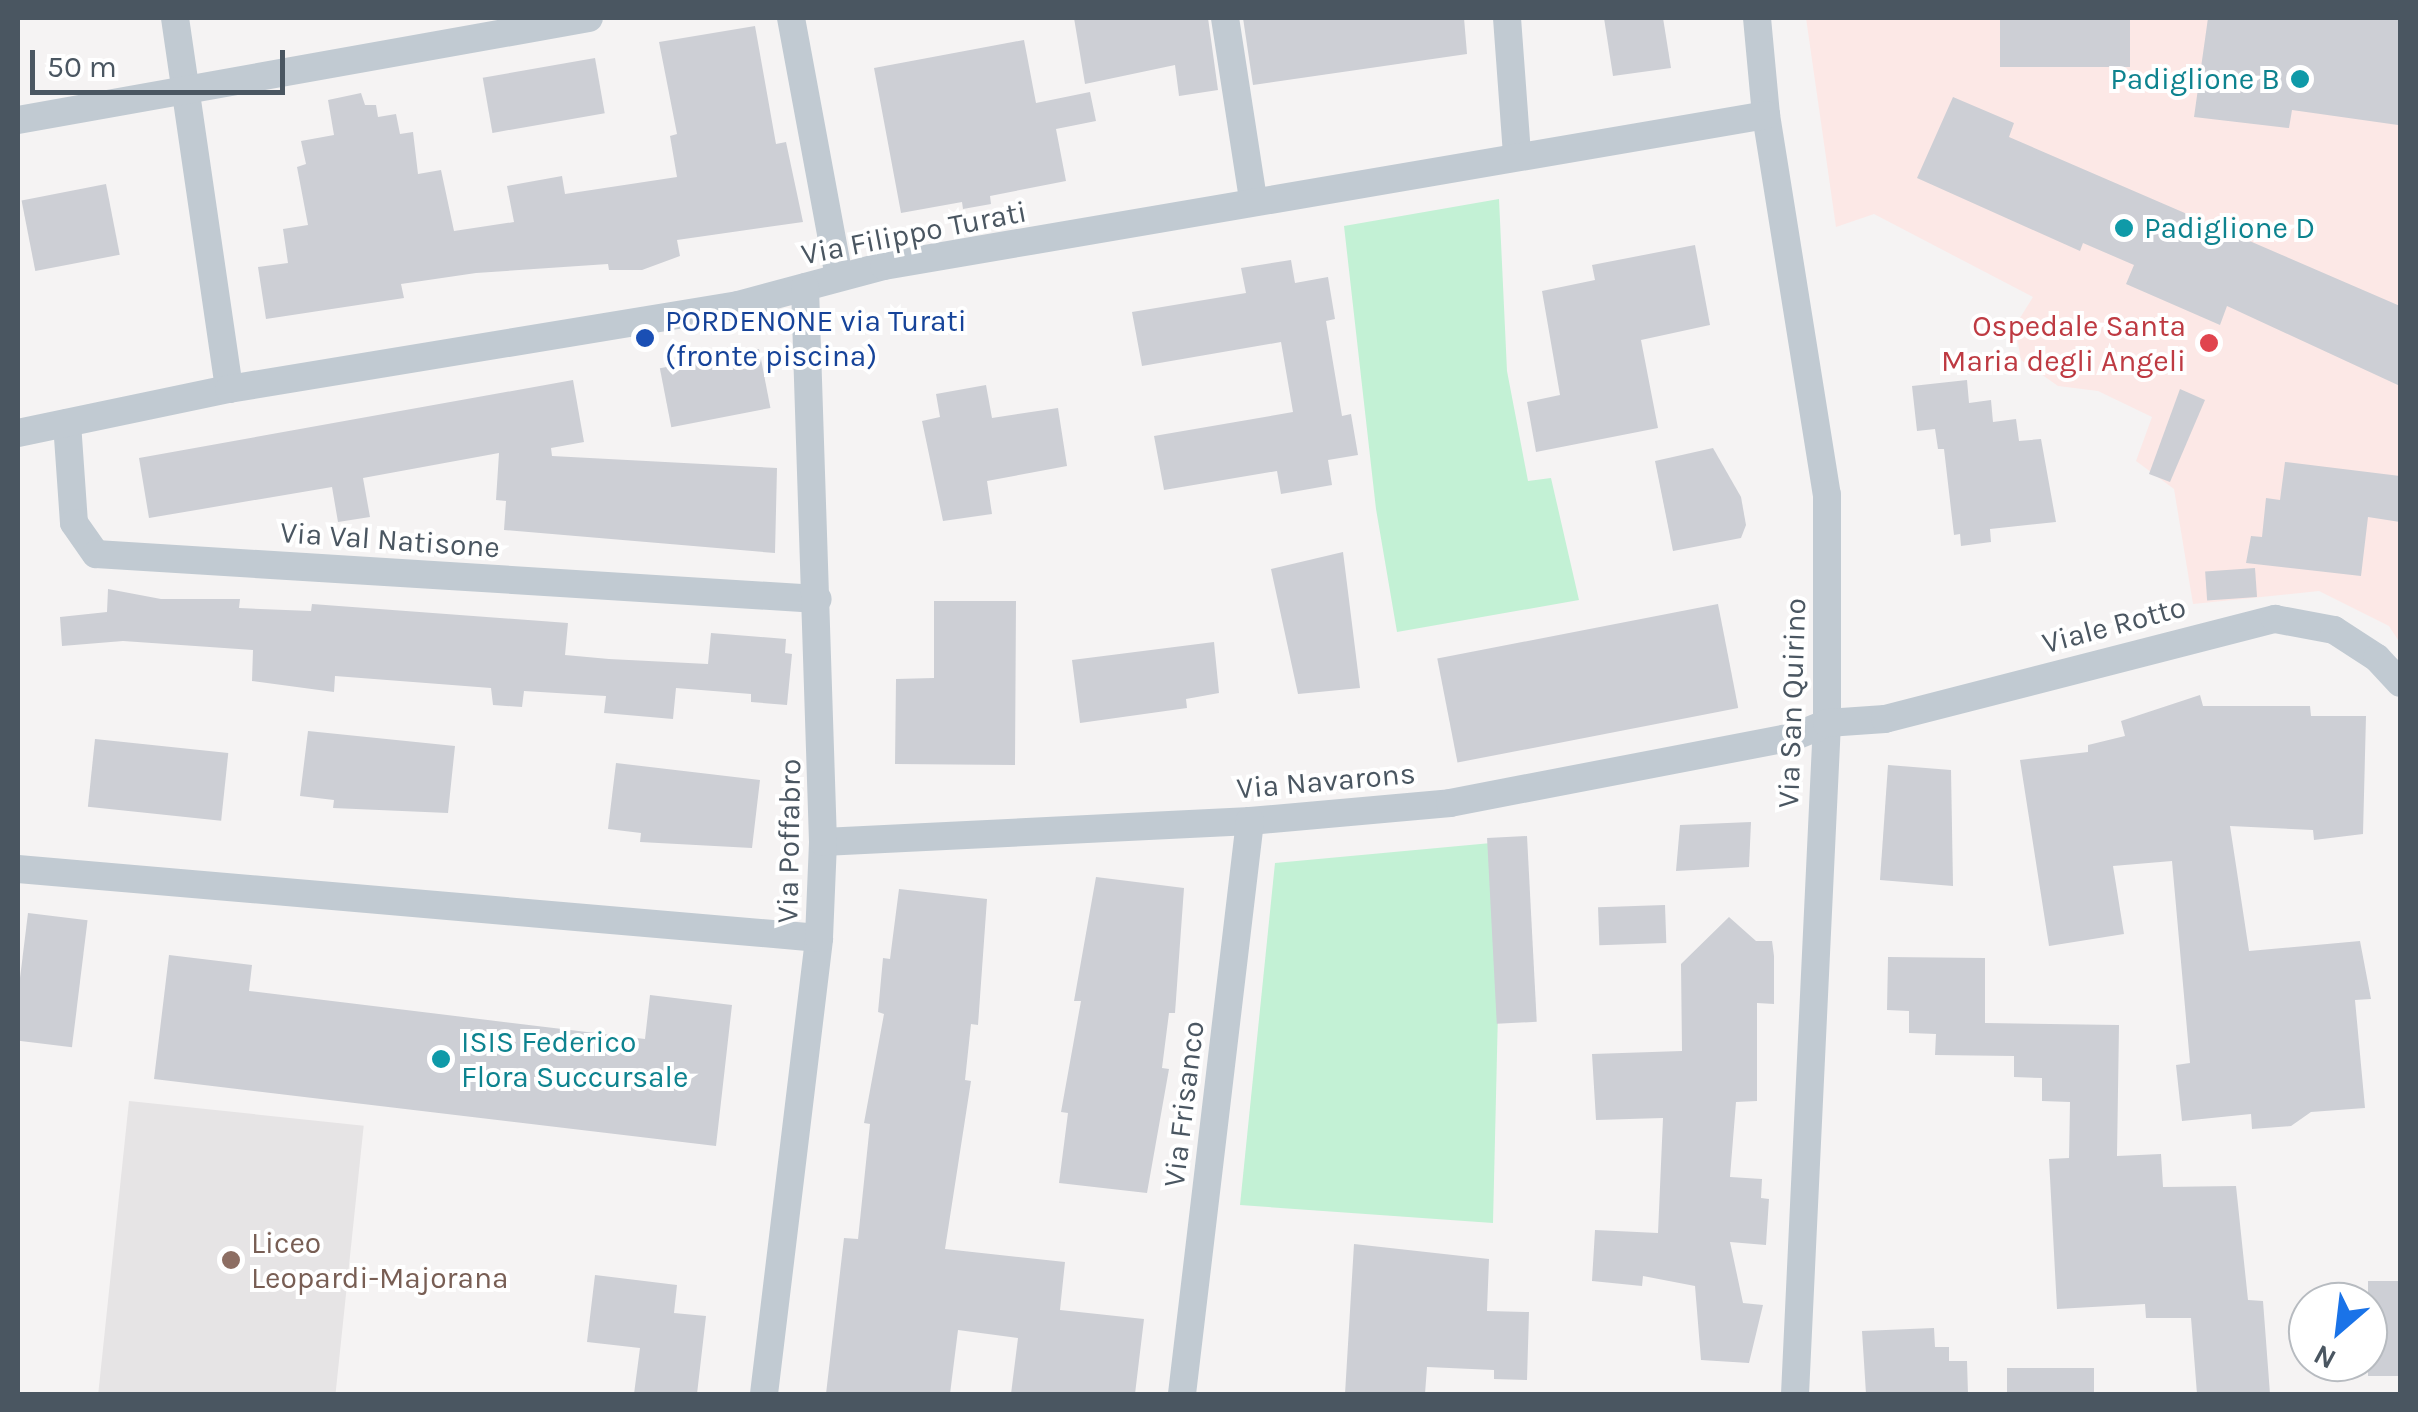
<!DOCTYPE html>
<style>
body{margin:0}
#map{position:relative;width:2418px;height:1412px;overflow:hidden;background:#f5f3f3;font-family:Karla,sans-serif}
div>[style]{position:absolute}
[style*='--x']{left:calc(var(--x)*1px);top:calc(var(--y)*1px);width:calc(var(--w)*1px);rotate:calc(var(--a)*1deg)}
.education>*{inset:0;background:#e6e4e5;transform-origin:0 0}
.medical>*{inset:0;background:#fce8e6}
.green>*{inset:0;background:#c3f1d5}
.building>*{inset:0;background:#cdcfd5;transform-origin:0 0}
.street>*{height:28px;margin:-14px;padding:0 14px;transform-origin:14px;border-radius:14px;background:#c1cad2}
.dots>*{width:28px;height:28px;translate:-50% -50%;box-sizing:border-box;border:5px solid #fff;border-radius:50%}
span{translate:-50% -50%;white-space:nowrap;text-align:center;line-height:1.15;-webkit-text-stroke:8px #fff;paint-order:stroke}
.culture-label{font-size:30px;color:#0d838f}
.right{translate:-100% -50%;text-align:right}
.left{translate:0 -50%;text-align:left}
.street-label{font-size:30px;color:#4a5661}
.transit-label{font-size:30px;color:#164399}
.health-label{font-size:30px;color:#be3a42}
.education-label{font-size:30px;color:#785e54}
.frame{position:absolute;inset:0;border:20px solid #4a5661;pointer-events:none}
.north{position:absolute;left:2288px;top:1282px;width:100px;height:100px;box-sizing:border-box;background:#fff;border:2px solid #b7bbc0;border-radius:50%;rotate:208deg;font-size:28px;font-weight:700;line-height:40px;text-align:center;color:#4a5661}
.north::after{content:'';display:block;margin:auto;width:35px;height:45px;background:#1a73e8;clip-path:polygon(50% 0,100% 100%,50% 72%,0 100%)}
.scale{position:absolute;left:30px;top:50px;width:255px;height:45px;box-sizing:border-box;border:5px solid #4a5661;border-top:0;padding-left:12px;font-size:30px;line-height:35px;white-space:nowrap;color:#4a5661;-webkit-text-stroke:8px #fff;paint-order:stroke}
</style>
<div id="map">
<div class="education">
<i style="left:129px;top:1101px;width:236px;height:295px;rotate:6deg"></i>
</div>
<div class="medical">
<i style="clip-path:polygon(1806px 18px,2400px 18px,2400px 643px,2389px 626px,2319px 591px,2193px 604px,2174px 489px,2136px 461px,2152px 417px,2098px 391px,2058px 386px,2021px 360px,2015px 326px,2033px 297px,1874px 214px,1836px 227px)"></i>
</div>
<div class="green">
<i style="clip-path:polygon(1499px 199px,1507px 371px,1528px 481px,1551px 478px,1579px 600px,1397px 632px,1376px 509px,1344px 226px)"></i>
<i style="clip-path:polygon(1502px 842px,1493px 1223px,1240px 1205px,1275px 863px)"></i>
</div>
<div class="building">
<i style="clip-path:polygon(1074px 18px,1208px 18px,1218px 90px,1179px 96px,1175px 65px,1085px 84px)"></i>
<i style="clip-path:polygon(1243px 18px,1464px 18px,1467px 54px,1253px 85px)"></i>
<i style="clip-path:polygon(1604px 18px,1663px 18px,1671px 68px,1613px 76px)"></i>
<i style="left:2000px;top:18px;width:130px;height:49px"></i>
<i style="clip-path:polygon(2208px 18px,2400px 18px,2398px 125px,2292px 110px,2289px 128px,2194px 117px)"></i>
<i style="clip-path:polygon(755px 26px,776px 144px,786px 142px,803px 222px,677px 240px,680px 256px,642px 270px,609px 270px,608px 264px,476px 273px,401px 284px,404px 298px,266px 319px,258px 267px,288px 263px,283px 229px,308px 225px,297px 167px,306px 164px,301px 141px,334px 135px,328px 100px,361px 93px,365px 105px,376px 105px,378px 117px,396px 114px,400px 134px,413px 132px,418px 174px,441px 170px,454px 231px,514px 222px,507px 186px,562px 176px,565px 194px,677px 177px,670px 136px,677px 134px,659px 42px)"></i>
<i style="clip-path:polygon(1024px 40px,1036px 103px,1090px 92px,1096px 121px,1056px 129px,1066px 181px,990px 196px,991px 204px,963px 209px,962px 202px,901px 213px,874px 68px)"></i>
<i style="left:595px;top:58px;width:56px;height:114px;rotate:80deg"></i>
<i style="clip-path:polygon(1953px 97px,2014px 123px,2009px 137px,2400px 306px,2400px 386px,2227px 306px,2220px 325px,2126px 284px,2134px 265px,2083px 243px,2080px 251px,1917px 178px)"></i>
<i style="left:106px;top:184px;width:72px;height:86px;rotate:79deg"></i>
<i style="clip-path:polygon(1695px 245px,1710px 325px,1641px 340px,1658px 428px,1536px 452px,1527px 402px,1560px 395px,1542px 291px,1595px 280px,1592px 265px)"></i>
<i style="clip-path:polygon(1291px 260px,1295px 283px,1328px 277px,1335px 319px,1326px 321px,1342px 416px,1351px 414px,1358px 455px,1328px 460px,1332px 485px,1281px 494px,1277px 471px,1164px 490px,1154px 436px,1293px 412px,1281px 342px,1142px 366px,1132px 312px,1246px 293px,1241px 268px)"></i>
<i style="left:759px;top:349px;width:60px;height:101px;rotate:79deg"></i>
<i style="clip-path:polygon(573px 380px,584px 442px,551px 448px,552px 456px,777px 468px,775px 553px,504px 530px,506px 501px,496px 500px,499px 453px,363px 478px,370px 517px,338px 522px,332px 487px,149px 518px,139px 458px)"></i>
<i style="clip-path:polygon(1967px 380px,1969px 403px,1991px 400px,1993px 422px,2016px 419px,2019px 441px,2041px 439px,2056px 522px,1990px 529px,1991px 542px,1961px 546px,1960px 534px,1954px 535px,1944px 449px,1938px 449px,1935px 429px,1917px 431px,1912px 386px)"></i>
<i style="clip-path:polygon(986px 385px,992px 418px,1058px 408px,1067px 466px,987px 481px,992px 514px,943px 521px,922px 421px,940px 417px,936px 394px)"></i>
<i style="clip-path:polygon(2180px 389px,2205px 400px,2170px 482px,2149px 474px)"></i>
<i style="clip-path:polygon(1713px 448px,1741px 497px,1746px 525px,1741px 538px,1673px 551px,1655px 461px)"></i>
<i style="clip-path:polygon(2285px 462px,2400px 476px,2400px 522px,2368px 517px,2361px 576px,2246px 563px,2251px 536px,2262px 537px,2266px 498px,2280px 500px)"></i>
<i style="clip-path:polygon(1343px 552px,1360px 688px,1298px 694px,1271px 569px)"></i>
<i style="left:2255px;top:568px;width:29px;height:50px;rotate:86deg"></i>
<i style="clip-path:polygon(108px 589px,161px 599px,240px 599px,239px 608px,311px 611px,312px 604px,568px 623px,565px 655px,609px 659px,708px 664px,711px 633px,786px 639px,785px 653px,792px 654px,787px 705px,751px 702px,751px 694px,676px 688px,673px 719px,604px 713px,606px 696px,524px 691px,522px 707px,493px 705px,491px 688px,335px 676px,334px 692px,252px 681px,253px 650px,123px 641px,62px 646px,60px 617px,107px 612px)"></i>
<i style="clip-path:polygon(934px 601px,1016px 601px,1015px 765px,895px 764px,896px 679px,934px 678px)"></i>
<i style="left:1718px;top:604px;width:106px;height:286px;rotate:79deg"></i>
<i style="clip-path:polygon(1214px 642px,1219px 693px,1186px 699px,1187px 708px,1080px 723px,1072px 660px)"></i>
<i style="clip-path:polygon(2200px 695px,2203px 706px,2310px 706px,2311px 716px,2366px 716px,2363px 834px,2314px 840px,2313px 830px,2230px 826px,2249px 951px,2360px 941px,2371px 999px,2355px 1000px,2365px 1108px,2311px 1112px,2291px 1126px,2252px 1129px,2251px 1114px,2182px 1121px,2176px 1065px,2190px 1063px,2172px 861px,2113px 866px,2124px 934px,2049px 946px,2020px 760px,2088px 752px,2088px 745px,2125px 736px,2121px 721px)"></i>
<i style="clip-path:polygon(308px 731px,455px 746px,448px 813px,333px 808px,334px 800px,300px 796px)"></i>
<i style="left:95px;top:739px;width:134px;height:68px;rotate:6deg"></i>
<i style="clip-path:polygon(616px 763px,760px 780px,752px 848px,640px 842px,641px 833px,608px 829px)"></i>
<i style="clip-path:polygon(1888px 765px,1951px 770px,1953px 886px,1880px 880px)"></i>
<i style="clip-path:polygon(1751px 822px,1749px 867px,1676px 871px,1680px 825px)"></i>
<i style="left:1527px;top:836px;width:186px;height:40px;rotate:87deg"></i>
<i style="clip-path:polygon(1096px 877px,1184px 888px,1175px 1013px,1169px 1013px,1162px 1068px,1169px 1069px,1147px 1193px,1059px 1183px,1068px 1113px,1061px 1112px,1081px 1001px,1074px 1001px)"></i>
<i style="clip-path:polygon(899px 889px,987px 899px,978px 1025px,971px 1024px,965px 1080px,971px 1081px,945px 1249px,1065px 1262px,1060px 1310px,1144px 1319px,1135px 1394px,1011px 1394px,1018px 1338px,958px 1330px,950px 1394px,826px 1394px,844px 1238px,858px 1239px,870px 1124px,864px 1123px,884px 1014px,878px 1012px,883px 958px,890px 959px)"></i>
<i style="left:1665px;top:905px;width:38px;height:67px;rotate:88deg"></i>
<i style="left:28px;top:913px;width:60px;height:128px;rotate:7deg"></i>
<i style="clip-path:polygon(1729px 917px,1756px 941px,1772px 941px,1774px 956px,1774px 1004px,1757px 1003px,1757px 1101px,1736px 1102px,1730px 1177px,1762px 1179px,1761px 1198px,1769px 1199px,1766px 1245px,1730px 1242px,1743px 1303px,1763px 1305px,1749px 1363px,1701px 1360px,1695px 1286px,1643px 1276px,1642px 1286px,1592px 1281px,1595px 1230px,1658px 1233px,1663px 1118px,1596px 1120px,1592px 1054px,1682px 1051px,1681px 964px)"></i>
<i style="clip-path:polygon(169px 955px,252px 965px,249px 991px,645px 1039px,650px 995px,732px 1005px,716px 1146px,154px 1079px)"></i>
<i style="clip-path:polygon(1888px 957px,1985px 958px,1985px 1023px,2119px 1025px,2117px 1156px,2161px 1154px,2163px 1187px,2236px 1186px,2248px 1300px,2263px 1301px,2270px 1394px,2197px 1394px,2191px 1318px,2146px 1318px,2145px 1304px,2057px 1309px,2049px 1159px,2069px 1158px,2070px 1102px,2042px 1101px,2042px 1078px,2014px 1077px,2014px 1056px,1935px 1055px,1936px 1034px,1909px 1033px,1909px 1011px,1887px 1010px)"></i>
<i style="clip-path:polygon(1354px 1244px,1489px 1259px,1487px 1311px,1529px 1312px,1527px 1380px,1494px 1379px,1494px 1370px,1427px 1367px,1425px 1394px,1345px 1394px)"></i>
<i style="clip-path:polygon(595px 1275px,677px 1285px,674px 1313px,706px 1316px,697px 1394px,634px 1394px,640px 1348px,587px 1342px)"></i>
<i style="left:2400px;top:1281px;width:95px;height:32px;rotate:90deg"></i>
<i style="clip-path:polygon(1934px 1328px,1935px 1347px,1949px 1347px,1949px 1361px,1967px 1361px,1968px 1394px,1866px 1394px,1862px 1331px)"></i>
<i style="left:2094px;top:1368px;width:26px;height:87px;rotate:90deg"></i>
</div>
<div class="street">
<i style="--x:175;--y:18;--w:375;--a:81.7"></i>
<i style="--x:791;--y:18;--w:262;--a:79.5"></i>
<i style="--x:1225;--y:18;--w:183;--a:81.2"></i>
<i style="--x:1507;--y:18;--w:137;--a:85.8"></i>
<i style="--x:1757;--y:18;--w:97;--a:84.7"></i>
<i style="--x:1766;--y:115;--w:385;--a:80.9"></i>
<i style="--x:1827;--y:495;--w:228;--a:90"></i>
<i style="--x:1827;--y:723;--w:672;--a:92.73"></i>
<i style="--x:18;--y:120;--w:580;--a:-10.13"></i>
<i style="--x:67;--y:423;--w:100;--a:86"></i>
<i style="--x:74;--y:523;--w:38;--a:55"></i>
<i style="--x:96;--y:554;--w:723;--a:3.57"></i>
<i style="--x:18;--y:433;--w:216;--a:-11.8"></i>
<i style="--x:229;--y:389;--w:516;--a:-9.37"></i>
<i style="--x:738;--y:305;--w:151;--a:-15"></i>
<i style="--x:884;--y:266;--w:895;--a:-9.71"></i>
<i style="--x:823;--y:842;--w:428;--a:-2.8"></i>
<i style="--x:1250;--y:821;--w:201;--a:-5.1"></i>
<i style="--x:1450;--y:803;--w:349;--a:-10.9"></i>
<i style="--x:1793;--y:737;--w:37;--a:-22"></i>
<i style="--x:1827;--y:723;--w:58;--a:-3.9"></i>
<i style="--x:1885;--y:719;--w:403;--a:-14.4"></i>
<i style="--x:2275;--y:619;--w:60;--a:10.6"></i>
<i style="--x:2334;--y:630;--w:51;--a:33.1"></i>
<i style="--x:2377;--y:658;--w:34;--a:47"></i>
<i style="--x:18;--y:869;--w:804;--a:4.92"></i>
<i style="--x:764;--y:1394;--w:459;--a:-83.1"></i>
<i style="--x:819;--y:938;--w:96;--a:-87.6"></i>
<i style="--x:823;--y:842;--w:555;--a:-91.86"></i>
<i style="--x:1182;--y:1394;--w:577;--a:-83.23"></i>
</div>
<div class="dots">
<i style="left:2300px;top:79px;background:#0f9aa8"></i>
<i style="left:2124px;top:228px;background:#0f9aa8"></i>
<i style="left:645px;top:338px;background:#1a4fb4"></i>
<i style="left:2209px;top:343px;background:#e0444e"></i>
<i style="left:441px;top:1059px;background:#0f9aa8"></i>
<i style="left:231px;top:1260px;background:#8d6e63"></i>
</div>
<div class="culture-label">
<span class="right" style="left:2280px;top:79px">Padiglione B</span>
<span class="left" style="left:2144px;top:228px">Padiglione D</span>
<span class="left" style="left:461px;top:1059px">ISIS Federico<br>Flora Succursale</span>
</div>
<div class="street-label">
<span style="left:914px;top:233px;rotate:-11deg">Via Filippo Turati</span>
<span style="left:390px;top:540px;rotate:4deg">Via Val Natisone</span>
<span style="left:2114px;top:625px;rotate:-15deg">Viale Rotto</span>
<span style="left:1792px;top:703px;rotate:-88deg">Via San Quirino</span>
<span style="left:1326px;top:781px;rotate:-5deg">Via Navarons</span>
<span style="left:789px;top:841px;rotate:-89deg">Via Poffabro</span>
<span style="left:1184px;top:1104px;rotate:-83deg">Via Frisanco</span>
</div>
<div class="transit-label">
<span class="left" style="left:665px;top:338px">PORDENONE via Turati<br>(fronte piscina)</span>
</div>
<div class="health-label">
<span class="right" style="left:2186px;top:343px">Ospedale Santa<br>Maria degli Angeli</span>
</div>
<div class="education-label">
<span class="left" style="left:251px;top:1260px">Liceo<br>Leopardi-Majorana</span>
</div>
<div class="frame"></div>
<div class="north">N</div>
<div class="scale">50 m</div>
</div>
